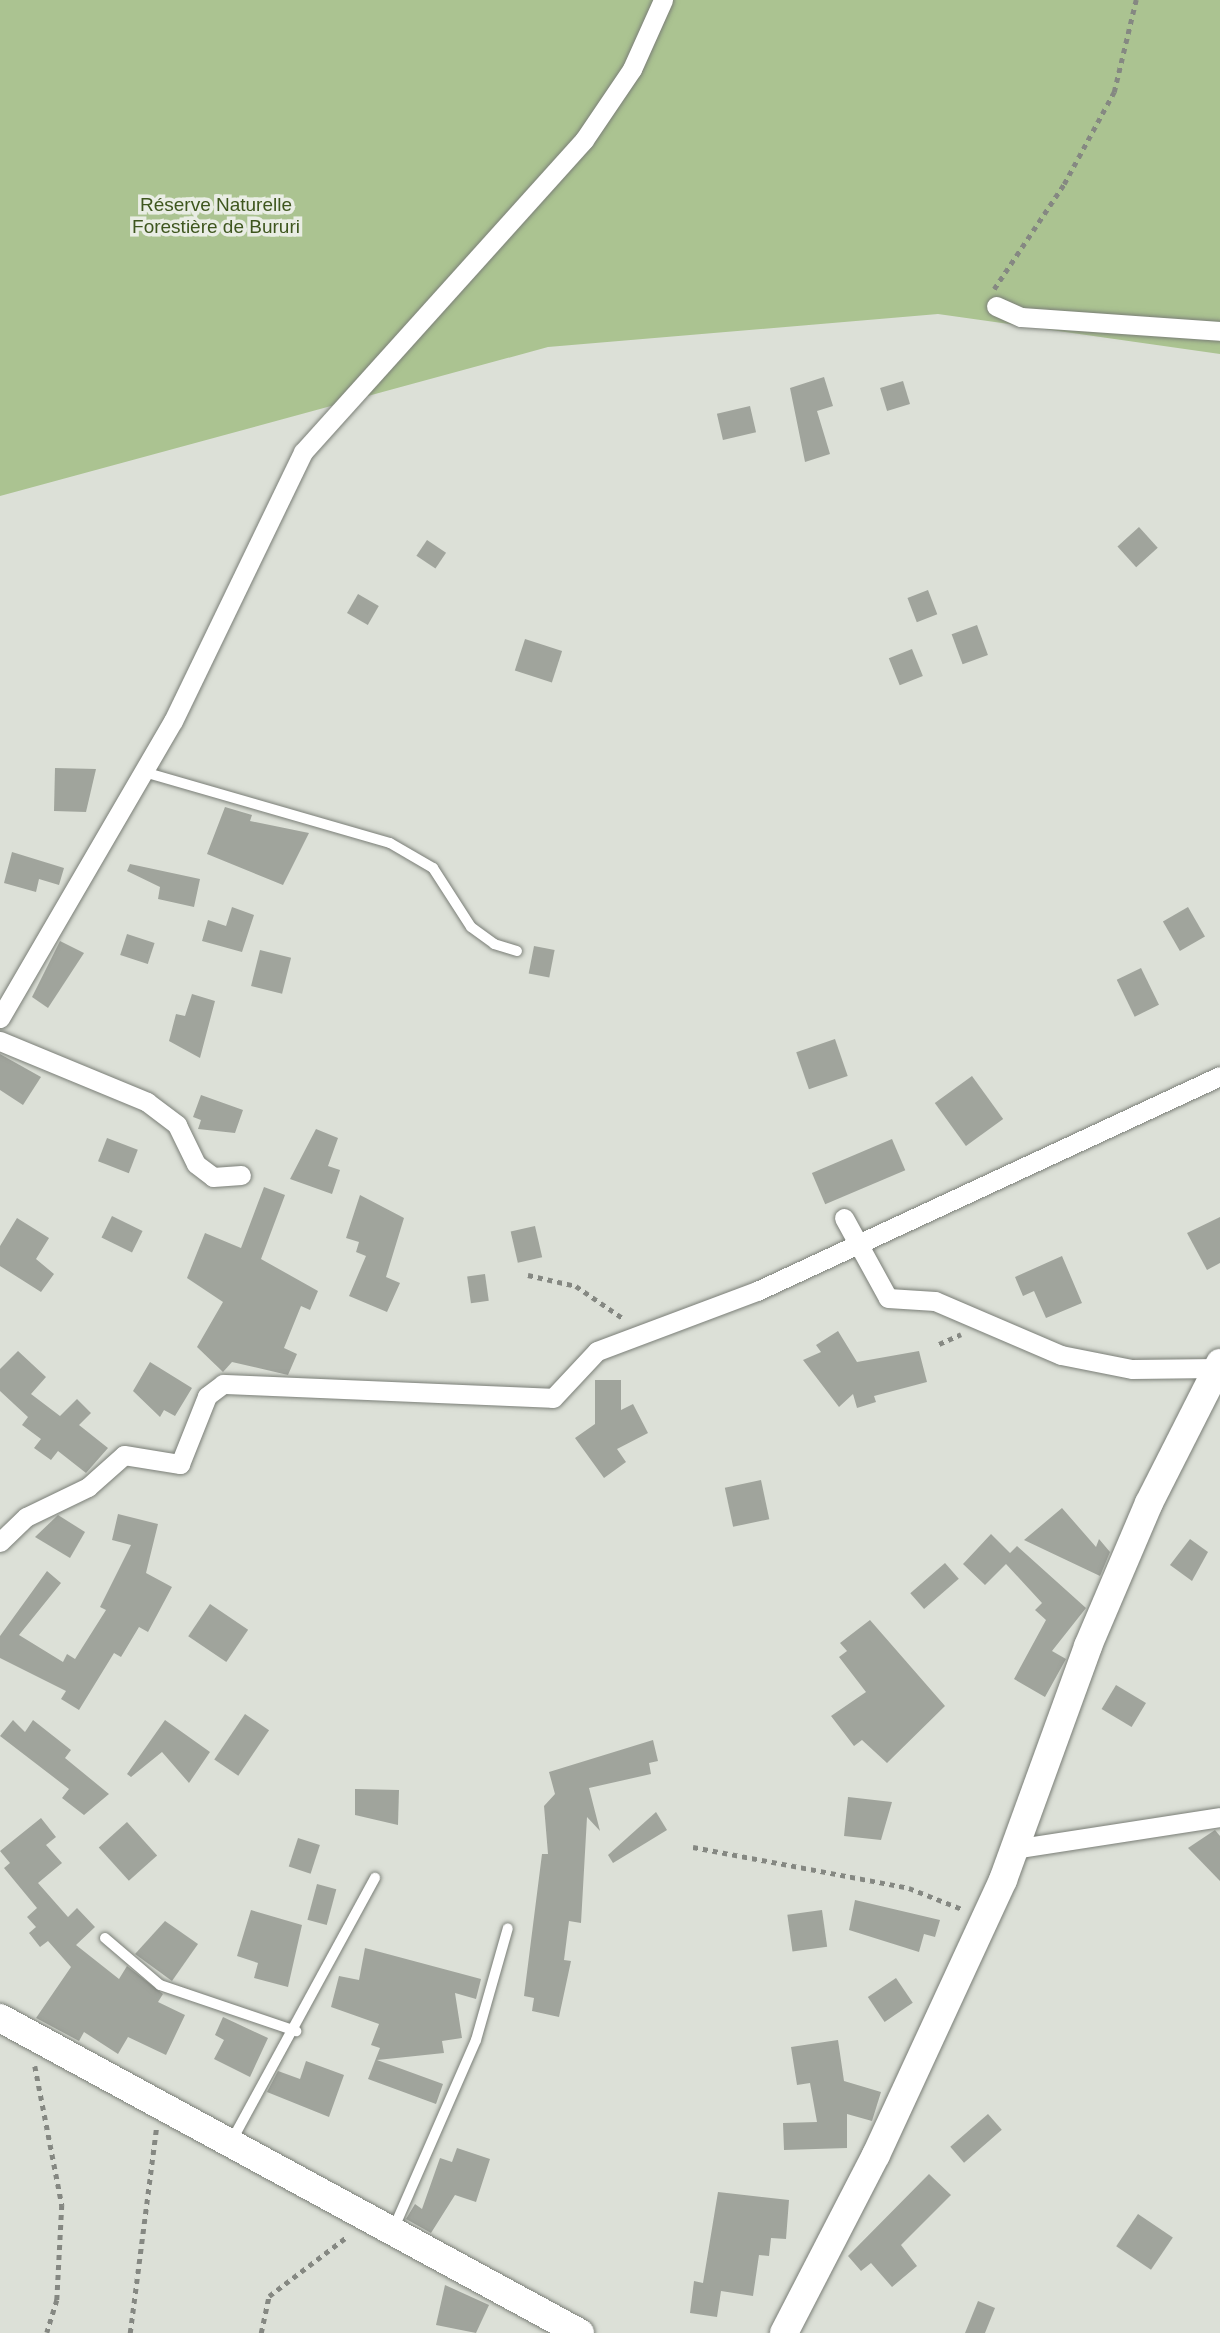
<!DOCTYPE html>
<meta charset="utf-8">
<style>
body{margin:0}
#map{position:relative;width:1220px;height:2333px;overflow:hidden;background:#dce0d7;font-family:Arial,sans-serif}
div>[style]{position:absolute}
[style*='--x']{left:calc(var(--x)*1px);top:calc(var(--y)*1px);width:calc(var(--w)*1px);rotate:calc(var(--a)*1deg)}
.green>*{inset:0;background:#abc391}
.building>*{inset:0;background:#a0a49c;transform-origin:0 0}
.path>*{height:4.5px;margin-top:-2.25px;transform-origin:0;background:repeating-linear-gradient(90deg,#858882 0 5px,transparent 0 10px)}
.roads{filter:drop-shadow(0 0 2px #7a7e77) drop-shadow(0 0 2px #7a7e77)}
.lane>*{height:10px;margin:-5px;padding:0 5px;transform-origin:5px;border-radius:5px;background:#fff}
.street>*{height:19px;margin:-9.5px;padding:0 9.5px;transform-origin:9.5px;border-radius:9.5px;background:#fff}
.secondary>*{height:28px;margin:-14px;padding:0 14px;transform-origin:14px;border-radius:14px;background:#fff}
span{translate:-50% -50%;white-space:nowrap;text-align:center;line-height:1.15;-webkit-text-stroke:7px #e9ede4;paint-order:stroke}
.park-label{font-size:19px;color:#3e561e}
</style>
<div id="map">
<div class="green">
<i style="clip-path:polygon(0 0,1220px 0,1220px 354px,938px 314px,548px 347px,0 496px)"></i>
</div>
<div class="building">
<i style="clip-path:polygon(824px 377px,833px 406px,817px 411px,830px 454px,805px 462px,790px 388px)"></i>
<i style="left:903px;top:381px;width:24px;height:24px;rotate:73deg"></i>
<i style="left:750px;top:406px;width:27px;height:34px;rotate:77deg"></i>
<i style="left:1139px;top:527px;width:28px;height:29px;rotate:48deg"></i>
<i style="left:427px;top:540px;width:23px;height:19px;rotate:34deg"></i>
<i style="left:928px;top:590px;width:26px;height:22px;rotate:69deg"></i>
<i style="left:358px;top:594px;width:24px;height:22px;rotate:30deg"></i>
<i style="left:977px;top:625px;width:32px;height:27px;rotate:70deg"></i>
<i style="left:525px;top:639px;width:39px;height:33px;rotate:18deg"></i>
<i style="left:912px;top:649px;width:29px;height:25px;rotate:68deg"></i>
<i style="clip-path:polygon(55px 768px,96px 769px,86px 812px,54px 811px)"></i>
<i style="clip-path:polygon(225px 807px,252px 815px,250px 821px,309px 833px,283px 885px,207px 854px)"></i>
<i style="clip-path:polygon(12px 852px,64px 868px,59px 885px,39px 879px,36px 892px,4px 883px)"></i>
<i style="clip-path:polygon(130px 864px,200px 879px,194px 907px,158px 899px,160px 887px,127px 871px)"></i>
<i style="clip-path:polygon(232px 907px,254px 915px,242px 952px,202px 941px,208px 920px,226px 926px)"></i>
<i style="left:1188px;top:907px;width:34px;height:29px;rotate:60deg"></i>
<i style="left:127px;top:934px;width:29px;height:22px;rotate:18deg"></i>
<i style="clip-path:polygon(60px 941px,84px 953px,48px 1008px,32px 997px)"></i>
<i style="left:534px;top:946px;width:21px;height:28px;rotate:11deg"></i>
<i style="left:260px;top:950px;width:32px;height:37px;rotate:14deg"></i>
<i style="left:1141px;top:968px;width:41px;height:27px;rotate:64deg"></i>
<i style="clip-path:polygon(192px 994px,215px 1001px,200px 1058px,169px 1041px,176px 1014px,185px 1016px)"></i>
<i style="left:835px;top:1039px;width:39px;height:41px;rotate:71deg"></i>
<i style="clip-path:polygon(0 1054px,41px 1077px,23px 1105px,0 1090px)"></i>
<i style="left:972px;top:1076px;width:53px;height:46px;rotate:54deg"></i>
<i style="clip-path:polygon(201px 1095px,243px 1110px,235px 1133px,198px 1129px,201px 1120px,193px 1117px)"></i>
<i style="clip-path:polygon(316px 1129px,338px 1138px,328px 1166px,340px 1170px,332px 1194px,290px 1179px)"></i>
<i style="left:107px;top:1138px;width:33px;height:25px;rotate:21deg"></i>
<i style="left:892px;top:1139px;width:34px;height:87px;rotate:67deg"></i>
<i style="clip-path:polygon(264px 1187px,285px 1195px,261px 1259px,318px 1291px,310px 1310px,301px 1306px,284px 1348px,297px 1354px,288px 1375px,232px 1362px,223px 1372px,197px 1347px,223px 1302px,187px 1278px,205px 1233px,241px 1248px)"></i>
<i style="clip-path:polygon(360px 1195px,404px 1218px,386px 1277px,400px 1283px,387px 1312px,349px 1296px,366px 1256px,356px 1252px,359px 1242px,346px 1238px)"></i>
<i style="left:112px;top:1216px;width:34px;height:24px;rotate:26deg"></i>
<i style="clip-path:polygon(1220px 1217px,1220px 1263px,1207px 1270px,1187px 1233px)"></i>
<i style="clip-path:polygon(17px 1218px,49px 1238px,36px 1259px,54px 1274px,41px 1292px,0 1266px,0 1246px)"></i>
<i style="left:535px;top:1226px;width:32px;height:25px;rotate:77deg"></i>
<i style="clip-path:polygon(1062px 1256px,1082px 1303px,1046px 1318px,1034px 1291px,1023px 1296px,1015px 1277px)"></i>
<i style="left:485px;top:1274px;width:27px;height:18px;rotate:82deg"></i>
<i style="clip-path:polygon(838px 1331px,857px 1362px,919px 1351px,927px 1382px,874px 1396px,876px 1402px,857px 1408px,853px 1394px,839px 1407px,803px 1360px,821px 1352px,816px 1345px)"></i>
<i style="clip-path:polygon(18px 1351px,46px 1377px,31px 1394px,60px 1416px,77px 1399px,91px 1413px,79px 1425px,108px 1448px,86px 1473px,58px 1451px,51px 1460px,34px 1448px,41px 1439px,22px 1425px,28px 1417px,0 1391px,0 1369px)"></i>
<i style="clip-path:polygon(150px 1362px,192px 1388px,175px 1416px,164px 1410px,160px 1417px,133px 1391px)"></i>
<i style="clip-path:polygon(595px 1380px,621px 1380px,621px 1410px,633px 1404px,648px 1433px,617px 1449px,626px 1462px,604px 1478px,575px 1438px,595px 1424px)"></i>
<i style="left:761px;top:1480px;width:40px;height:37px;rotate:78deg"></i>
<i style="clip-path:polygon(1062px 1508px,1096px 1547px,1099px 1539px,1110px 1552px,1100px 1576px,1024px 1540px)"></i>
<i style="clip-path:polygon(118px 1514px,158px 1524px,146px 1573px,172px 1587px,148px 1632px,139px 1627px,121px 1657px,114px 1653px,79px 1710px,61px 1699px,66px 1691px,0 1658px,0 1636px,47px 1571px,61px 1583px,19px 1635px,63px 1662px,67px 1654px,75px 1659px,106px 1610px,100px 1607px,131px 1545px,112px 1540px)"></i>
<i style="clip-path:polygon(58px 1515px,85px 1532px,70px 1558px,35px 1537px)"></i>
<i style="clip-path:polygon(991px 1534px,1010px 1553px,1017px 1546px,1086px 1608px,1052px 1651px,1066px 1659px,1045px 1697px,1014px 1679px,1046px 1620px,1035px 1610px,1042px 1603px,1006px 1564px,985px 1585px,963px 1564px)"></i>
<i style="clip-path:polygon(1190px 1539px,1208px 1552px,1192px 1581px,1170px 1565px)"></i>
<i style="left:945px;top:1563px;width:21px;height:46px;rotate:49deg"></i>
<i style="left:210px;top:1604px;width:46px;height:39px;rotate:34deg"></i>
<i style="clip-path:polygon(870px 1620px,945px 1706px,887px 1763px,862px 1740px,854px 1746px,831px 1716px,866px 1692px,839px 1657px,847px 1651px,840px 1643px)"></i>
<i style="left:1116px;top:1685px;width:35px;height:28px;rotate:31deg"></i>
<i style="left:245px;top:1714px;width:29px;height:55px;rotate:34deg"></i>
<i style="clip-path:polygon(13px 1720px,25px 1732px,33px 1720px,71px 1750px,65px 1758px,109px 1794px,84px 1815px,62px 1798px,69px 1789px,0 1736px)"></i>
<i style="clip-path:polygon(165px 1720px,210px 1752px,189px 1783px,162px 1752px,131px 1777px,127px 1774px)"></i>
<i style="clip-path:polygon(653px 1740px,658px 1761px,649px 1763px,651px 1774px,589px 1788px,600px 1831px,587px 1817px,581px 1923px,569px 1921px,564px 1960px,571px 1961px,559px 2017px,532px 2011px,534px 1998px,524px 1996px,542px 1854px,548px 1854px,544px 1806px,555px 1794px,549px 1772px)"></i>
<i style="clip-path:polygon(355px 1789px,399px 1790px,398px 1825px,355px 1815px)"></i>
<i style="clip-path:polygon(848px 1797px,892px 1802px,881px 1840px,844px 1836px)"></i>
<i style="clip-path:polygon(656px 1812px,667px 1830px,613px 1863px,608px 1855px)"></i>
<i style="clip-path:polygon(41px 1818px,56px 1837px,46px 1845px,62px 1863px,38px 1883px,68px 1917px,77px 1908px,95px 1927px,76px 1945px,119px 1979px,127px 1966px,163px 1994px,158px 2002px,185px 2015px,166px 2055px,128px 2037px,118px 2054px,84px 2032px,79px 2041px,36px 2018px,71px 1967px,48px 1941px,40px 1947px,29px 1933px,36px 1927px,27px 1917px,37px 1908px,4px 1868px,10px 1863px,0 1851px)"></i>
<i style="left:127px;top:1822px;width:45px;height:38px;rotate:48deg"></i>
<i style="clip-path:polygon(1215px 1830px,1220px 1836px,1220px 1881px,1188px 1848px)"></i>
<i style="left:298px;top:1838px;width:23px;height:30px;rotate:18deg"></i>
<i style="left:317px;top:1884px;width:20px;height:37px;rotate:15deg"></i>
<i style="clip-path:polygon(855px 1900px,940px 1920px,935px 1937px,924px 1934px,919px 1952px,849px 1930px)"></i>
<i style="clip-path:polygon(251px 1910px,302px 1925px,288px 1987px,254px 1978px,258px 1963px,237px 1956px)"></i>
<i style="left:822px;top:1910px;width:37px;height:35px;rotate:82deg"></i>
<i style="clip-path:polygon(165px 1921px,198px 1944px,172px 1981px,135px 1954px)"></i>
<i style="clip-path:polygon(365px 1948px,481px 1979px,476px 1999px,455px 1993px,462px 2038px,442px 2041px,444px 2053px,377px 2060px,443px 2084px,436px 2104px,368px 2079px,380px 2048px,371px 2045px,379px 2024px,331px 2007px,339px 1976px,359px 1980px)"></i>
<i style="left:896px;top:1978px;width:30px;height:34px;rotate:56deg"></i>
<i style="clip-path:polygon(223px 2017px,268px 2038px,250px 2077px,214px 2059px,224px 2040px,215px 2035px)"></i>
<i style="clip-path:polygon(838px 2040px,844px 2081px,881px 2092px,872px 2121px,847px 2114px,847px 2148px,784px 2150px,783px 2123px,817px 2122px,810px 2083px,797px 2085px,791px 2047px)"></i>
<i style="clip-path:polygon(306px 2061px,344px 2075px,329px 2117px,267px 2092px,278px 2071px,300px 2079px)"></i>
<i style="left:988px;top:2114px;width:21px;height:50px;rotate:49deg"></i>
<i style="clip-path:polygon(457px 2148px,490px 2159px,476px 2202px,455px 2195px,431px 2233px,406px 2219px,415px 2204px,422px 2209px,440px 2158px,452px 2162px)"></i>
<i style="clip-path:polygon(929px 2174px,951px 2195px,901px 2245px,917px 2266px,892px 2287px,871px 2263px,861px 2271px,848px 2256px)"></i>
<i style="clip-path:polygon(718px 2192px,789px 2200px,786px 2239px,771px 2238px,769px 2256px,759px 2255px,753px 2296px,721px 2291px,717px 2317px,690px 2313px,694px 2281px,703px 2283px)"></i>
<i style="left:1138px;top:2214px;width:42px;height:39px;rotate:34deg"></i>
<i style="clip-path:polygon(445px 2285px,489px 2305px,476px 2333px,436px 2325px)"></i>
<i style="clip-path:polygon(978px 2301px,995px 2308px,985px 2333px,965px 2333px)"></i>
</div>
<div class="path">
<i style="--x:994;--y:289;--w:126;--a:-56.3"></i>
<i style="--x:1064;--y:184;--w:105;--a:-61.5"></i>
<i style="--x:1114;--y:92;--w:95;--a:-76.6"></i>
<i style="--x:528;--y:1275;--w:49;--a:12.9"></i>
<i style="--x:576;--y:1286;--w:58;--a:34.5"></i>
<i style="--x:939;--y:1344;--w:24;--a:-24"></i>
<i style="--x:693;--y:1847;--w:220;--a:10.7"></i>
<i style="--x:909;--y:1888;--w:57;--a:21.6"></i>
<i style="--x:35;--y:2066;--w:142;--a:79"></i>
<i style="--x:62;--y:2205;--w:95;--a:93"></i>
<i style="--x:57;--y:2300;--w:34;--a:107"></i>
<i style="--x:130;--y:2333;--w:206;--a:-82.7"></i>
<i style="--x:261;--y:2333;--w:38;--a:-78"></i>
<i style="--x:269;--y:2296;--w:99;--a:-37.2"></i>
</div>
<div class="roads">
<div class="lane">
<i style="--x:144;--y:772;--w:256;--a:16.1"></i>
<i style="--x:390;--y:843;--w:50;--a:30.2"></i>
<i style="--x:433;--y:868;--w:70;--a:57.2"></i>
<i style="--x:471;--y:927;--w:29;--a:36"></i>
<i style="--x:494;--y:944;--w:24;--a:17"></i>
<i style="--x:105;--y:1938;--w:72;--a:40.5"></i>
<i style="--x:160;--y:1985;--w:144;--a:18.7"></i>
<i style="--x:231;--y:2142;--w:301;--a:-61.4"></i>
<i style="--x:393;--y:2230;--w:207;--a:-66.4"></i>
<i style="--x:476;--y:2040;--w:116;--a:-74.1"></i>
</div>
<div class="street">
<i style="--x:996;--y:306;--w:27;--a:24"></i>
<i style="--x:1021;--y:317;--w:199;--a:4"></i>
<i style="--x:0;--y:1018;--w:344;--a:-59.8"></i>
<i style="--x:173;--y:721;--w:299;--a:-64.2"></i>
<i style="--x:303;--y:452;--w:420;--a:-48"></i>
<i style="--x:584;--y:140;--w:86;--a:-55.9"></i>
<i style="--x:632;--y:69;--w:76;--a:-65.8"></i>
<i style="--x:0;--y:1041;--w:159;--a:22.5"></i>
<i style="--x:147;--y:1102;--w:38;--a:37"></i>
<i style="--x:177;--y:1125;--w:43;--a:64"></i>
<i style="--x:196;--y:1164;--w:21;--a:37"></i>
<i style="--x:213;--y:1177;--w:28;--a:-4"></i>
<i style="--x:844;--y:1218;--w:91;--a:61.2"></i>
<i style="--x:888;--y:1298;--w:47;--a:3.7"></i>
<i style="--x:935;--y:1301;--w:137;--a:23.2"></i>
<i style="--x:1061;--y:1355;--w:72;--a:11.2"></i>
<i style="--x:1132;--y:1369;--w:85;--a:-0.7"></i>
<i style="--x:0;--y:1542;--w:36;--a:-44"></i>
<i style="--x:26;--y:1517;--w:69;--a:-25.8"></i>
<i style="--x:88;--y:1487;--w:48;--a:-41.6"></i>
<i style="--x:124;--y:1455;--w:57;--a:9.1"></i>
<i style="--x:180;--y:1464;--w:73;--a:-68.3"></i>
<i style="--x:207;--y:1396;--w:20;--a:-37"></i>
<i style="--x:223;--y:1384;--w:330;--a:2.4"></i>
<i style="--x:553;--y:1398;--w:64;--a:-46.9"></i>
<i style="--x:597;--y:1351;--w:171;--a:-20.6"></i>
<i style="--x:757;--y:1291;--w:510;--a:-24.91"></i>
<i style="--x:1014;--y:1849;--w:208;--a:-8.8"></i>
</div>
<div class="secondary">
<i style="--x:0;--y:2018;--w:660;--a:28.51"></i>
<i style="--x:784;--y:2333;--w:200;--a:-62.7"></i>
<i style="--x:876;--y:2155;--w:303;--a:-65.2"></i>
<i style="--x:1003;--y:1880;--w:249;--a:-70"></i>
<i style="--x:1088;--y:1646;--w:155;--a:-66.9"></i>
<i style="--x:1149;--y:1503;--w:157;--a:-63.1"></i>
</div>
</div>
<div class="park-label">
<span style="left:216px;top:216px">Réserve Naturelle<br>Forestière de Bururi</span>
</div>
</div>
